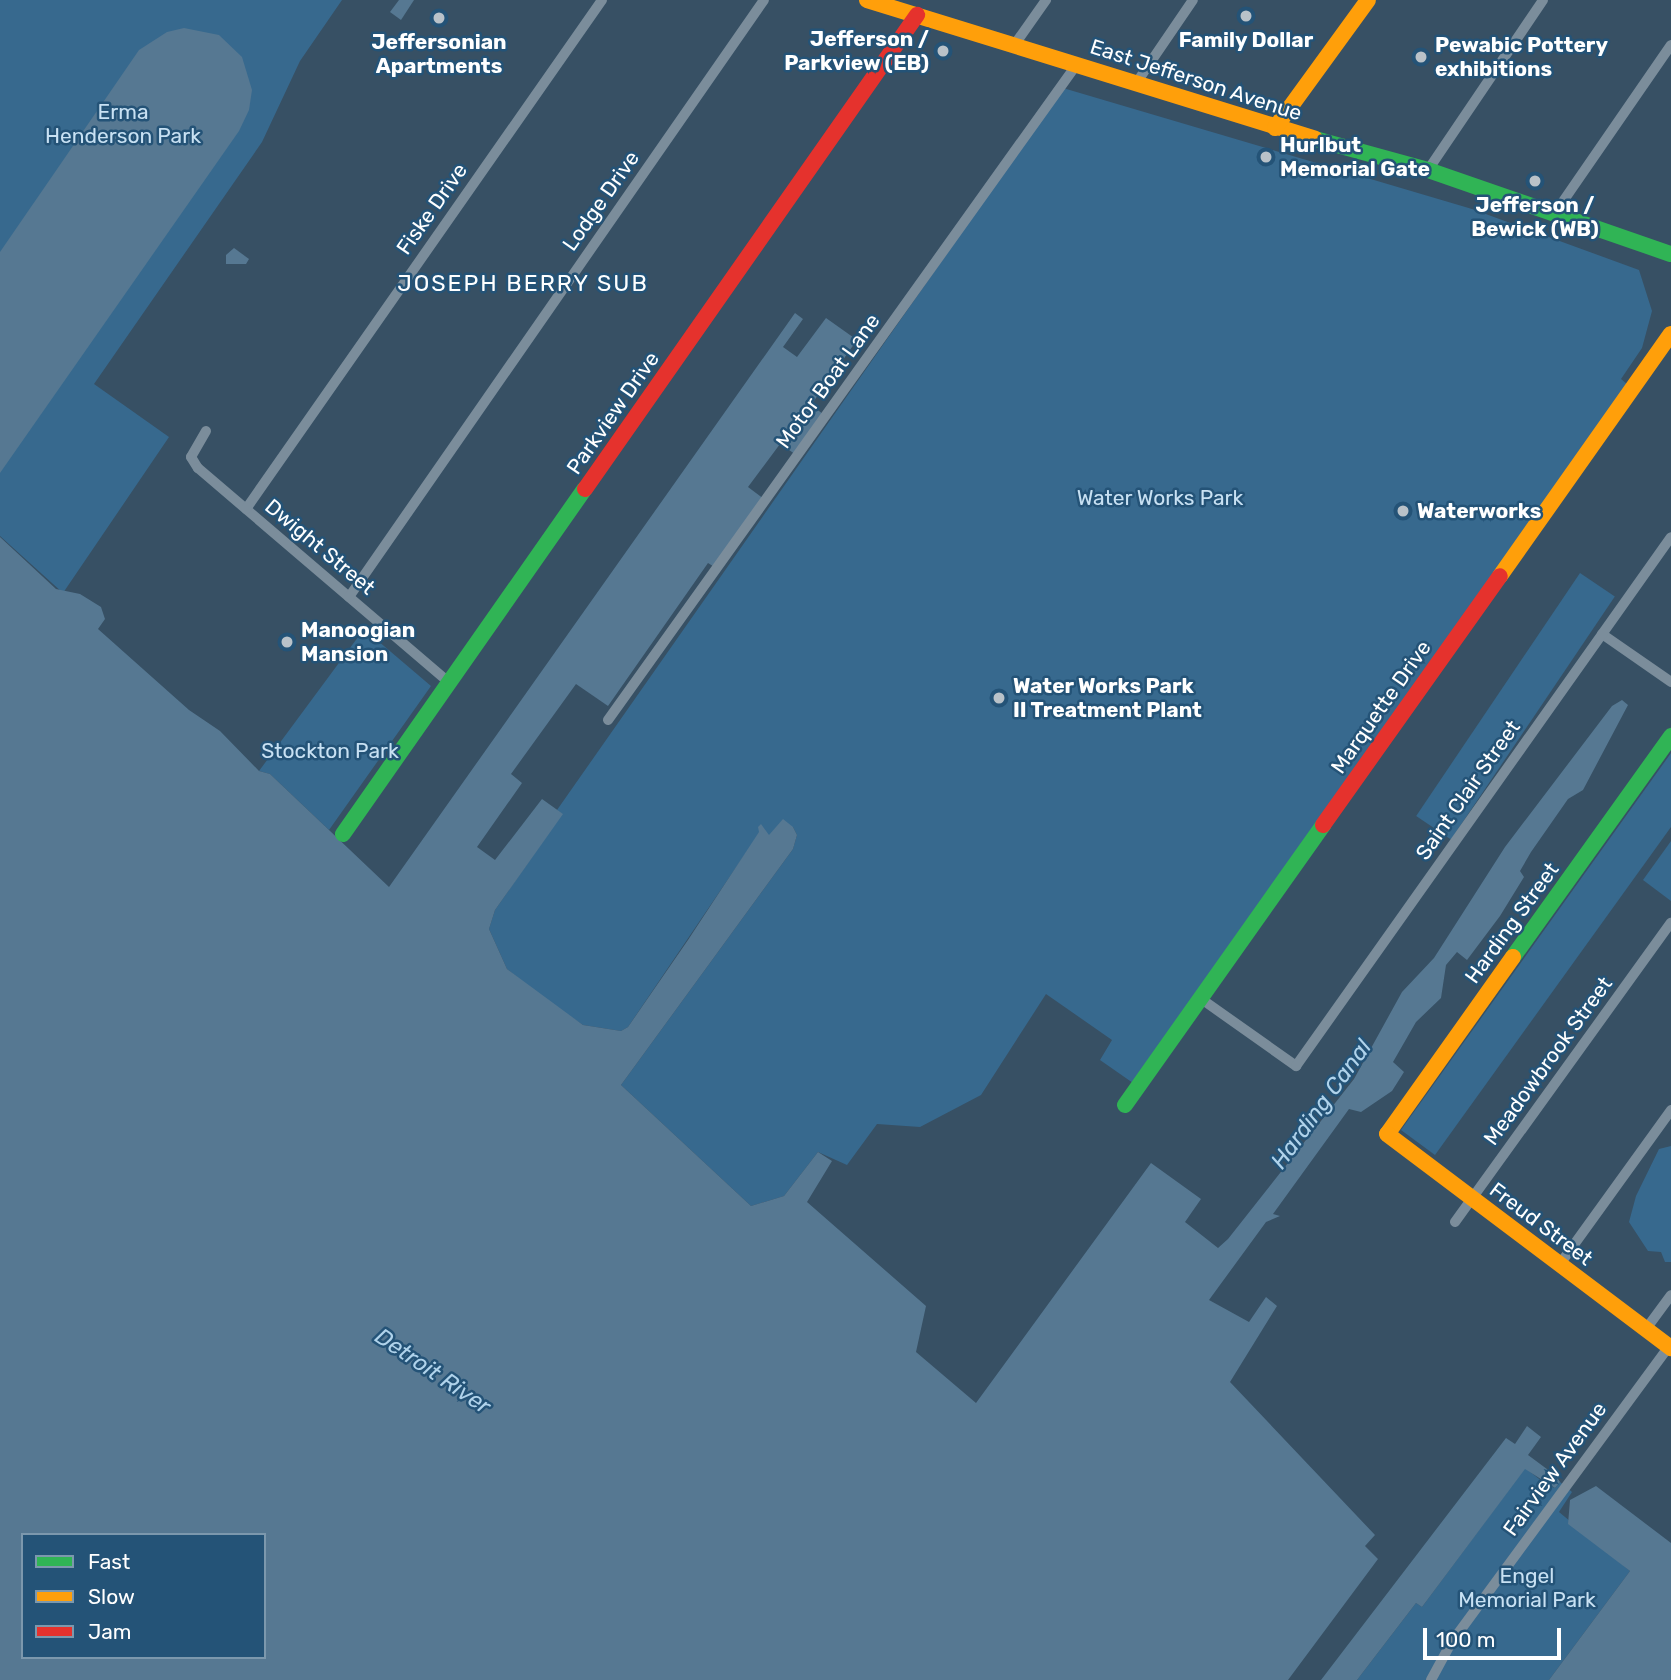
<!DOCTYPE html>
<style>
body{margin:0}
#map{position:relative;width:1671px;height:1680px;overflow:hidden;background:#375064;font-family:Rubik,sans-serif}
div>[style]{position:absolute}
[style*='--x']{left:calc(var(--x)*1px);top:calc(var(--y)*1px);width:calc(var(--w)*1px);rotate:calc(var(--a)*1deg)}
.green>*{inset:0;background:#37698e;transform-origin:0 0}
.water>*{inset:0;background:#567892}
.street>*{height:10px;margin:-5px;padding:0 5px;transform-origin:5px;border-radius:5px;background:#7b8d9b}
.fast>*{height:16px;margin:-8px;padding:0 8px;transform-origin:8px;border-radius:8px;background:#30b455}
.slow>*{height:16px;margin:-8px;padding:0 8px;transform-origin:8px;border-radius:8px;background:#ff9f0a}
.jam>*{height:16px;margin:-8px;padding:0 8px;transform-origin:8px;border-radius:8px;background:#e5322d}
.dots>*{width:19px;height:19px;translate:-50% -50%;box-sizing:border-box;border:4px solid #245377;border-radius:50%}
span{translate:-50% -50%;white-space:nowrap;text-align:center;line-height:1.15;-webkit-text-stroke:5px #245377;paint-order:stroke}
.poi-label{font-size:21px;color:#fff;font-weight:700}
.right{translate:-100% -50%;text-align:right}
.left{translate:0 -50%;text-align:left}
.street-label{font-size:21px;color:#fff}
.park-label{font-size:21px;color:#c8e1f3}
.neighbourhood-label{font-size:23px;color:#fff;letter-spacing:2px}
.water-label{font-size:23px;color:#b0d3eb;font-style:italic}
.legend{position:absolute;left:21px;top:1533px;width:245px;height:126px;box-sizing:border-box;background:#245377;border:2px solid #7c98ad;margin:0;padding:9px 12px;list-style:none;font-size:21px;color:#fff}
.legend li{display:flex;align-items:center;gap:14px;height:35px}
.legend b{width:35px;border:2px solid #7c98ad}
.scale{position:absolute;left:1423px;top:1628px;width:138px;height:32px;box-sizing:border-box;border:4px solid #fff;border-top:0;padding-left:9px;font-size:21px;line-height:24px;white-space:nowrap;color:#fff;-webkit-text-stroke:5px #245377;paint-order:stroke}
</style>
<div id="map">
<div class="green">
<i style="clip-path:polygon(0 0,342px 0,300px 61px,262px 142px,94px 384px,169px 437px,63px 593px,0 536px)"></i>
<i style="clip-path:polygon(1063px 88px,1472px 209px,1639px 270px,1652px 311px,1642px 348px,1621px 379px,1627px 384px,1133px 1083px,1100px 1060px,1112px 1040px,1046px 994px,981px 1095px,920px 1127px,877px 1124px,847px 1165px,818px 1152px,784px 1196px,751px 1206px,621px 1085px,793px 849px,797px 835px,793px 827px,769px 836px,760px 832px,628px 1027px,621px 1031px,583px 1025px,543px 998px,507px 969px,489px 929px,495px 910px,562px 814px,557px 810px)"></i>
<i style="left:1580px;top:573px;width:42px;height:293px;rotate:34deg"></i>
<i style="clip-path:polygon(364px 629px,431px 686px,329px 830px,270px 774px,259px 771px)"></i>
<i style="clip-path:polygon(1671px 753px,1671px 827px,1435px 1155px,1401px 1130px)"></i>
<i style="clip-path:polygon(1671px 841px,1671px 901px,1643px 880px)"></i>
<i style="clip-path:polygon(1671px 1146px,1671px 1262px,1665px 1262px,1661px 1252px,1648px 1251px,1629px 1222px,1636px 1196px,1659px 1149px)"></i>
<i style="clip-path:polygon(1525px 1468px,1547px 1485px,1555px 1488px,1560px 1482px,1572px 1492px,1559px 1512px,1630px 1571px,1549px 1680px,1357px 1680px,1416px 1603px,1422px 1607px)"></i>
</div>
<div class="water">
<i style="clip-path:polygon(399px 0,414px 0,401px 20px,390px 12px)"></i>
<i style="clip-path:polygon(184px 28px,219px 35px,242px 57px,252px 90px,249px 110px,239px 131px,0 473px,0 252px,139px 50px,167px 32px)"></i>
<i style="clip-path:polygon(234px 248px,249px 259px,246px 264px,226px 264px,226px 255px)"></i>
<i style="clip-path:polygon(evenodd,795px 313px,803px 319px,783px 347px,797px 357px,826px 318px,857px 340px,811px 405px,823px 414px,795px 454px,780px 444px,748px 487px,764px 499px,716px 568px,708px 563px,608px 706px,576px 684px,511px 774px,522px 783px,477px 847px,495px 860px,542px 799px,563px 814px,495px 910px,489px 929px,507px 969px,583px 1025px,621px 1031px,628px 1027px,688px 940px,759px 832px,758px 827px,761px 824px,769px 835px,783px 819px,793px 827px,797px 835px,793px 849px,621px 1085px,751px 1206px,784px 1196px,818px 1152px,832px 1161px,807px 1202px,926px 1306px,916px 1352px,976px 1403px,1151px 1163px,1201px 1199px,1185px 1222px,1218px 1248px,1228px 1239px,1354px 1079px,1402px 992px,1434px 958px,1505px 847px,1612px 706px,1622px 700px,1628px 705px,1583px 790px,1568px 799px,1531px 852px,1520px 871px,1524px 877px,1500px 916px,1467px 960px,1457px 952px,1446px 965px,1441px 998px,1416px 1022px,1393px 1062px,1404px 1072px,1392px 1091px,1361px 1112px,1349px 1109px,1273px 1214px,1280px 1216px,1266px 1222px,1209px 1300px,1249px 1322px,1266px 1297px,1277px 1306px,1230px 1382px,1375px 1535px,1365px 1546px,1378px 1559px,1288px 1680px,0 1680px,0 537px,56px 589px,80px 594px,101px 607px,105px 619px,98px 629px,189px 710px,220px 731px,259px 771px,270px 774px,389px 887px,795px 313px,23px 1535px,264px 1535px,264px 1657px,23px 1657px,23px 1535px)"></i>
<i style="clip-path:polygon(1527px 1426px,1541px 1437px,1528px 1455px,1555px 1475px,1560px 1482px,1555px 1488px,1525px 1469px,1422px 1607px,1416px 1603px,1357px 1680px,1321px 1680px,1506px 1438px,1515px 1444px)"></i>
<i style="clip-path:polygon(1596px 1486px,1671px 1543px,1671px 1680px,1549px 1680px,1630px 1571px,1568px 1524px,1570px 1500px)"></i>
</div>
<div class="street">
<i style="--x:1015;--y:44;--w:54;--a:-54.8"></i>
<i style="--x:1137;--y:82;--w:99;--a:-55.7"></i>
<i style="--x:1428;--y:170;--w:205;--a:-55.9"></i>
<i style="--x:1555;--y:213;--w:204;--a:-55.4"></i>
<i style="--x:206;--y:431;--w:30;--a:120"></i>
<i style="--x:191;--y:457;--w:13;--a:58"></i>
<i style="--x:198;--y:468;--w:331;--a:40.5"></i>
<i style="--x:246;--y:509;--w:621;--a:-55.03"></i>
<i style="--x:349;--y:597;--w:727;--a:-55.2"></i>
<i style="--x:1602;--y:634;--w:84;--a:34.8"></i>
<i style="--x:608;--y:720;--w:806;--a:-54.44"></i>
<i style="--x:1200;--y:998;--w:118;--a:35.3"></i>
<i style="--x:1296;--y:1066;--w:648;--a:-54.67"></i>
<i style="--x:1455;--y:1222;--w:369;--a:-54.2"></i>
<i style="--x:1560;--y:1264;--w:190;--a:-54.2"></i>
<i style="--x:1646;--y:1329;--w:42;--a:-53.7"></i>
<i style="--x:1431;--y:1680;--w:42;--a:-61.6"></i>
<i style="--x:1451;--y:1643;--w:368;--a:-53.7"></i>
</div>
<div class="fast">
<i style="--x:1315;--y:139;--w:117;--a:15.3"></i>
<i style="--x:1428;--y:170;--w:257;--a:19.1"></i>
<i style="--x:343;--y:834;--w:421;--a:-55"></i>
<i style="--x:1513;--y:957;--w:272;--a:-54.4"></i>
<i style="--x:1125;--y:1105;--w:343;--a:-54.7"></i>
</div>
<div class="slow">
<i style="--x:867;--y:0;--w:469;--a:17.2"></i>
<i style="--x:1275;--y:128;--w:158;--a:-54"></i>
<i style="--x:1500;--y:576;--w:296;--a:-54.8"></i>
<i style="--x:1513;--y:957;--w:217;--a:125.4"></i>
<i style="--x:1387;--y:1134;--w:356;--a:37"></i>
</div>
<div class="jam">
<i style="--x:585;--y:489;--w:579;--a:-54.99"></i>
<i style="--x:1323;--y:825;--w:305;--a:-54.6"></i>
</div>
<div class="dots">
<i style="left:1246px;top:16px;background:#b9c2c9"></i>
<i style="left:439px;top:18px;background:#b9c2c9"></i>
<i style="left:943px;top:51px;background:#b9c2c9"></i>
<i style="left:1421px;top:57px;background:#b9c2c9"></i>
<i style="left:1266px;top:157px;background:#b9c2c9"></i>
<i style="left:1535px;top:181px;background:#b9c2c9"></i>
<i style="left:1403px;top:511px;background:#b9c2c9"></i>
<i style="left:287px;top:642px;background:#b9c2c9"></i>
<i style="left:999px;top:698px;background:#b9c2c9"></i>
</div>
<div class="poi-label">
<span class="right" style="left:929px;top:51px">Jefferson /<br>Parkview (EB)</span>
<span style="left:1246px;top:40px">Family Dollar</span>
<span style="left:439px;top:54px">Jeffersonian<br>Apartments</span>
<span class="left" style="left:1435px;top:57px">Pewabic Pottery<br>exhibitions</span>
<span class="left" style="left:1280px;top:157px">Hurlbut<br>Memorial Gate</span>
<span style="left:1535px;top:217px">Jefferson /<br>Bewick (WB)</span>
<span class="left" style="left:1417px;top:511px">Waterworks</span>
<span class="left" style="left:301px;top:642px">Manoogian<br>Mansion</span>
<span class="left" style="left:1013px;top:698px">Water Works Park<br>II Treatment Plant</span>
</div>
<div class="street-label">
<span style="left:1196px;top:80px;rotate:18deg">East Jefferson Avenue</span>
<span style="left:601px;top:201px;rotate:-55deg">Lodge Drive</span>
<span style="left:432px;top:209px;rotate:-55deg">Fiske Drive</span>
<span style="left:828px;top:381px;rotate:-54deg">Motor Boat Lane</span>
<span style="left:613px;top:413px;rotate:-55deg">Parkview Drive</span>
<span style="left:320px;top:547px;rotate:40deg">Dwight Street</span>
<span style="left:1381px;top:707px;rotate:-55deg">Marquette Drive</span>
<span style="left:1468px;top:790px;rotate:-55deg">Saint Clair Street</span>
<span style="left:1512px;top:923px;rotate:-54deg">Harding Street</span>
<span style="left:1548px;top:1061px;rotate:-54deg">Meadowbrook Street</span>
<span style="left:1541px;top:1224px;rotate:37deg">Freud Street</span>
<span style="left:1555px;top:1469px;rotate:-54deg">Fairview Avenue</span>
</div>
<div class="park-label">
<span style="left:123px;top:124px">Erma<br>Henderson Park</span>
<span style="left:1160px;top:498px">Water Works Park</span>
<span style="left:330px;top:751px">Stockton Park</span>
<span style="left:1527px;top:1588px">Engel<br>Memorial Park</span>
</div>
<div class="neighbourhood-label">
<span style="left:523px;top:283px">JOSEPH BERRY SUB</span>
</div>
<div class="water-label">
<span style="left:1321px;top:1104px;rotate:-54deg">Harding Canal</span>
<span style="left:433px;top:1371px;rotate:34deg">Detroit River</span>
</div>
<ul class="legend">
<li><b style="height:9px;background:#30b455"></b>Fast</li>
<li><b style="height:9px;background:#ff9f0a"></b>Slow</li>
<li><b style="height:9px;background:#e5322d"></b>Jam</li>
</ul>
<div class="scale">100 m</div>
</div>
